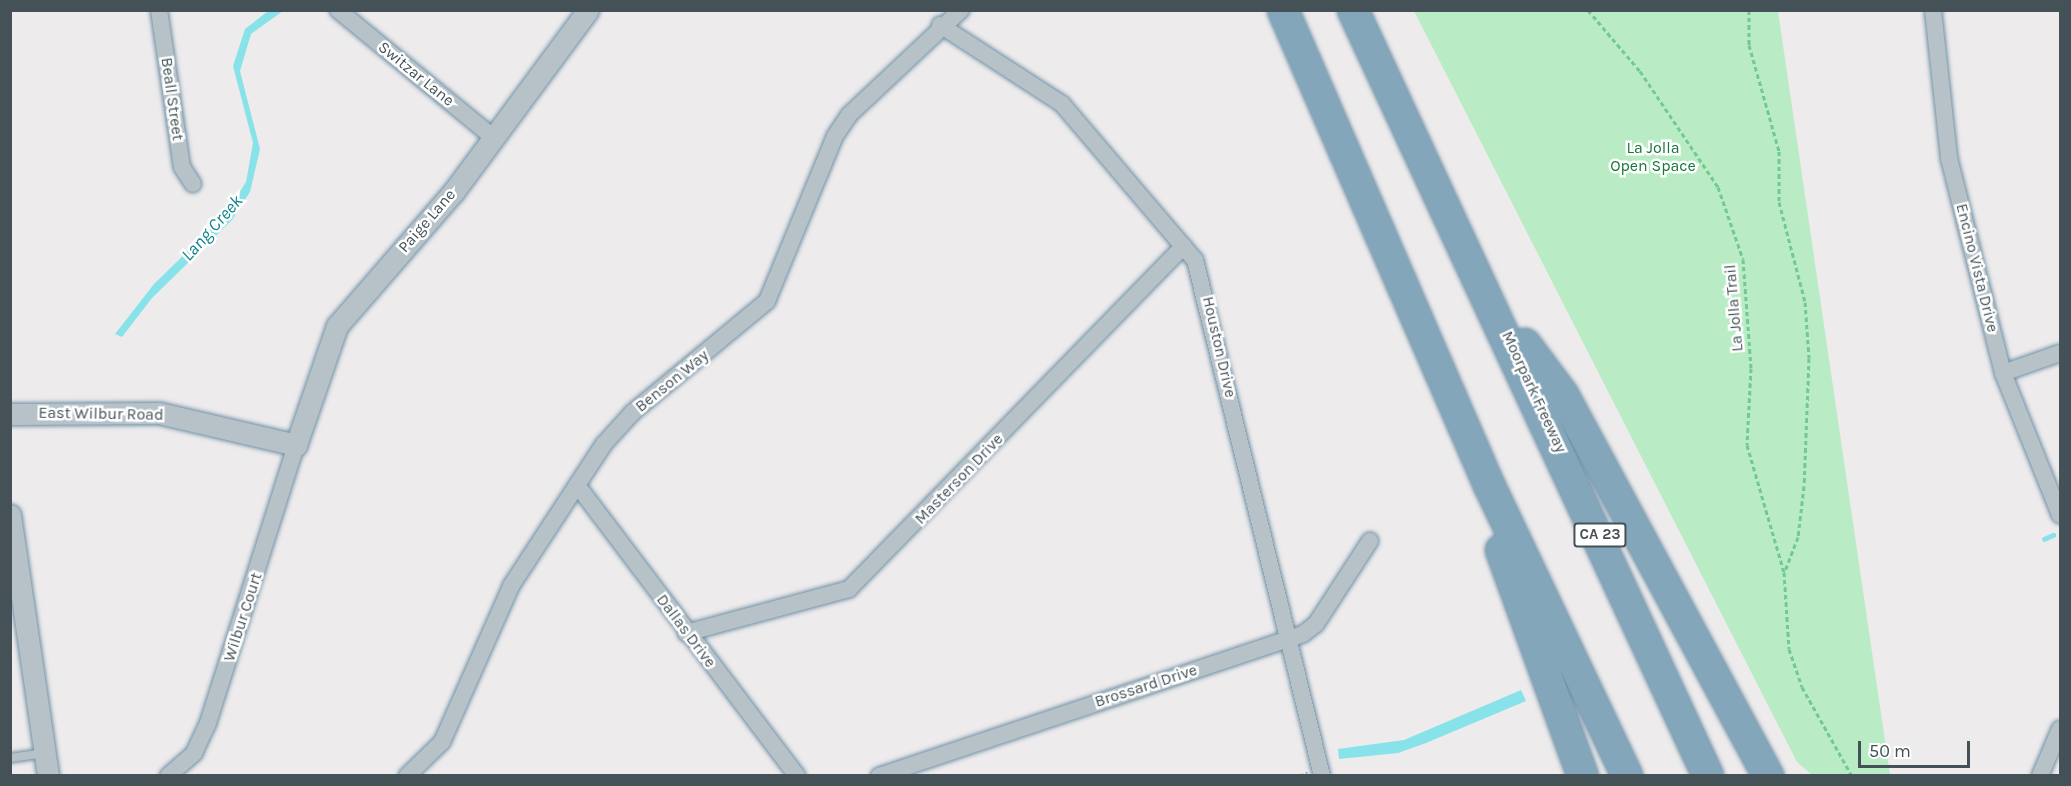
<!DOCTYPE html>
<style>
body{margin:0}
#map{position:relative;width:2071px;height:786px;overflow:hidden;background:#eeebec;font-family:Karla,sans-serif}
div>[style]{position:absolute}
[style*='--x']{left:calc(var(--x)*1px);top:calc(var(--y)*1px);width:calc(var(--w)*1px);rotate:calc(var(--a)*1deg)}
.green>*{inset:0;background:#b9ecc5}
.water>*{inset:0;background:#87e3e9}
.stream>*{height:4.5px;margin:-2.25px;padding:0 2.25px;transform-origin:2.25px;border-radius:2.25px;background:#87e3e9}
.path>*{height:3px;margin-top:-1.5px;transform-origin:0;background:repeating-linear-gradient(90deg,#72c992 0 4.5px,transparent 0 7.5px)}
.roads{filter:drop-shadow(0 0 2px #6f91a6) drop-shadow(0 0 2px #6f91a6)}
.service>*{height:8px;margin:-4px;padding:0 4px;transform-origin:4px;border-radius:4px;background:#b7c2c8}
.minor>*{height:16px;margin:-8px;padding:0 8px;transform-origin:8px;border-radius:8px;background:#b7c2c8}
.tertiary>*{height:21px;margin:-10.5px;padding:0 10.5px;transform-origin:10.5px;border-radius:10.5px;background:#b7c2c8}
.motorway>*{height:30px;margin:-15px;padding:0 15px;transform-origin:15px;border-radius:15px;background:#84a6ba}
span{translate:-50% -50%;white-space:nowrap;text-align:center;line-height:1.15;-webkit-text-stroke:5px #fff;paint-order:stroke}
.shield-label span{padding:2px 4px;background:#fff;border:2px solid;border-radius:4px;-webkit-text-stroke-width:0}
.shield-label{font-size:15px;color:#445258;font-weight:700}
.street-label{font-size:16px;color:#445258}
.park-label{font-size:16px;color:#18763a}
.water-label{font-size:18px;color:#0f838b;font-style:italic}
.frame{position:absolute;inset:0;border:12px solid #445258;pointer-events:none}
.scale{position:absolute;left:1858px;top:741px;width:112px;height:27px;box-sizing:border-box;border:3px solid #445258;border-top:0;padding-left:8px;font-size:18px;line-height:21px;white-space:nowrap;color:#445258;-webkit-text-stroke:4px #fff;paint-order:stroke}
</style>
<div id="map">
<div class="green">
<i style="clip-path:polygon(1414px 11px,1778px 11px,1890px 775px,1812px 775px,1797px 762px)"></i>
</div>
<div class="water">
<i style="clip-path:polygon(268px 11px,283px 11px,251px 34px,240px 71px,260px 149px,250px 192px,232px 220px,152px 298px,122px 337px,115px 334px,154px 284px,226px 214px,246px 182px,253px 143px,233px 66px,245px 29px)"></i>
<i style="clip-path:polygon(1521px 690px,1526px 701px,1426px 743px,1398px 753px,1339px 759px,1338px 749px,1404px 740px)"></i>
</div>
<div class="stream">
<i style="--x:2044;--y:539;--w:10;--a:-24"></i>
</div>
<div class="path">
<i style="--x:1588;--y:10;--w:80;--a:49.6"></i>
<i style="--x:1640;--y:71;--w:140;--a:56.1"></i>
<i style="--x:1718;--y:187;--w:76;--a:70.9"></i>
<i style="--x:1743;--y:259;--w:109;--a:85.8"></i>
<i style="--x:1751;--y:368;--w:77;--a:93"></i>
<i style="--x:1747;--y:445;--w:132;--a:73.8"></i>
<i style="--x:1784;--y:572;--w:77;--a:86.3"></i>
<i style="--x:1789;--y:649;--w:40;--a:71.1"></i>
<i style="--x:1802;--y:687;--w:102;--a:60.7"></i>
<i style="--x:1749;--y:10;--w:35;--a:90"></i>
<i style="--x:1749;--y:45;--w:110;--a:74.2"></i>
<i style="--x:1779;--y:151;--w:51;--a:90"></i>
<i style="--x:1779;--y:202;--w:103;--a:75.4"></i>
<i style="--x:1805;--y:302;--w:56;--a:85.9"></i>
<i style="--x:1809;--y:358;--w:128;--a:92.2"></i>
<i style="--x:1804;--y:486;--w:51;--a:96.7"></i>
<i style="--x:1798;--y:537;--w:36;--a:111"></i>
<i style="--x:1299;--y:776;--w:9;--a:-21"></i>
</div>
<div class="roads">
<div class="service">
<i style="--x:10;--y:758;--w:34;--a:-8"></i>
</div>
<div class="minor">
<i style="--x:159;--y:10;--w:159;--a:81.7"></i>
<i style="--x:182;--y:167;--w:20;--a:57"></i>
<i style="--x:338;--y:10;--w:202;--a:39.4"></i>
<i style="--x:1933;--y:10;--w:149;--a:83.8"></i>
<i style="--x:1949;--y:158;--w:222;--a:75.9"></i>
<i style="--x:2003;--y:373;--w:153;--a:68.1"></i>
<i style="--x:940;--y:25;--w:145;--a:32.9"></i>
<i style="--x:1062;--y:104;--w:205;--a:49.6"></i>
<i style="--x:1195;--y:260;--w:531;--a:76.17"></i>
<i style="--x:2003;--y:373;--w:60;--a:-19.3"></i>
<i style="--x:577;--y:485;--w:365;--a:52.9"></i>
<i style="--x:686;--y:633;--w:169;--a:-15.1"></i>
<i style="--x:849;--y:589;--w:479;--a:-45.7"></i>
<i style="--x:168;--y:776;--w:35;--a:-41"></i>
<i style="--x:194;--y:753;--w:33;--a:-65"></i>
<i style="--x:208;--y:723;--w:292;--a:-72.4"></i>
<i style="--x:407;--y:776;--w:49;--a:-44.2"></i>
<i style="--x:442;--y:742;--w:171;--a:-66.1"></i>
<i style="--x:511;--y:586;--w:170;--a:-56.8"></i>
<i style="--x:604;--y:444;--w:43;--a:-47.8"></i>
<i style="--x:633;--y:412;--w:174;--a:-39.6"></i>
<i style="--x:767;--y:301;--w:178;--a:-67.6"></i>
<i style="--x:835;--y:136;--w:25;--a:-56"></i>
<i style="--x:849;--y:115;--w:154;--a:-43.2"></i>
<i style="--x:879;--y:776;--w:447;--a:-18.5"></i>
<i style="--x:1303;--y:634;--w:16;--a:-38"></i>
<i style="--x:1316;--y:624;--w:99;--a:-57"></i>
<i style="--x:2040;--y:776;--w:51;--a:-66.9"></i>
</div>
<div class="tertiary">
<i style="--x:10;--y:414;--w:149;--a:-0.4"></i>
<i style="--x:159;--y:413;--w:141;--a:13.1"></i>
<i style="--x:296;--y:445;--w:126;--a:-71"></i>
<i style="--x:337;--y:326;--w:179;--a:-49.1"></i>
<i style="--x:454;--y:191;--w:225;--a:-53.5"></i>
<i style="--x:10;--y:515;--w:264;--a:81.7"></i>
</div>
<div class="motorway">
<i style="--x:1283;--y:10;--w:518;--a:66.55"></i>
<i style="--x:1489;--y:485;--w:322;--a:64.6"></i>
<i style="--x:1353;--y:10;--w:844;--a:65.13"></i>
<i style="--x:1525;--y:344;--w:64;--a:53.3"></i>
<i style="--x:1563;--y:395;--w:433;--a:61.7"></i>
<i style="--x:1501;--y:550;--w:240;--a:70.1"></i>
</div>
</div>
<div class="shield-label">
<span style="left:1600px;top:535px">CA 23</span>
</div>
<div class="street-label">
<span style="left:416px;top:74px;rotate:39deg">Switzar Lane</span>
<span style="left:172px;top:99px;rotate:82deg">Beall Street</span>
<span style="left:427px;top:221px;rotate:-49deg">Paige Lane</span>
<span style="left:1977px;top:268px;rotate:76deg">Encino Vista Drive</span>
<span style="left:1734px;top:308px;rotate:-95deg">La Jolla Trail</span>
<span style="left:1219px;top:347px;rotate:77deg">Houston Drive</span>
<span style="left:672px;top:381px;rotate:-39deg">Benson Way</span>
<span style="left:1534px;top:392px;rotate:65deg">Moorpark Freeway</span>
<span style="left:101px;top:414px;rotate:1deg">East Wilbur Road</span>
<span style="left:959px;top:479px;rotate:-46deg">Masterson Drive</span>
<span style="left:243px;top:617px;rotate:-72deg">Wilbur Court</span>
<span style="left:686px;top:631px;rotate:53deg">Dallas Drive</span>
<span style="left:1146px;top:686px;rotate:-18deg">Brossard Drive</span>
</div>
<div class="park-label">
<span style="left:1653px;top:157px">La Jolla<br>Open Space</span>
</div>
<div class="water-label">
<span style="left:212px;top:228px;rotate:-48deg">Lang Creek</span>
</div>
<div class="frame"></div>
<div class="scale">50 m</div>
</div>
